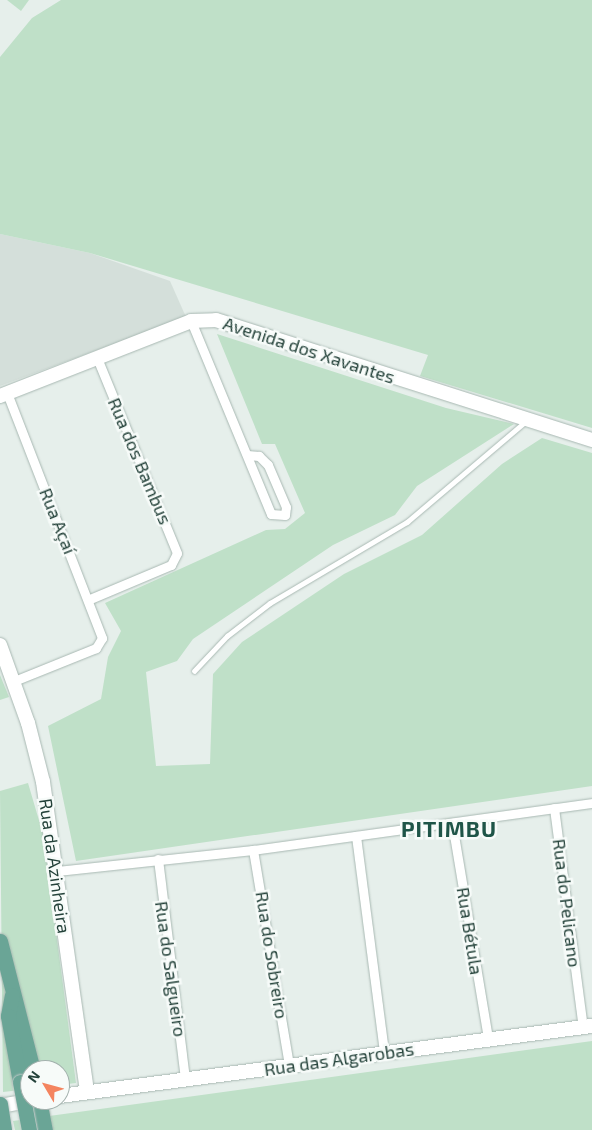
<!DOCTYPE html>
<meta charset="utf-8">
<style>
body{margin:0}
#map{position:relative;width:592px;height:1130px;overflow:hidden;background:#e6efeb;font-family:"Exo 2",sans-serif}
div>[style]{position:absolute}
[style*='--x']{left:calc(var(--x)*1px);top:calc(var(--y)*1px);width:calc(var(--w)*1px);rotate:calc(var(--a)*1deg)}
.built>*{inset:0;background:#d4dfda}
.green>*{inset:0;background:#bfe0c8}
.roads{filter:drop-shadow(0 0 1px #a8b8b2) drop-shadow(0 0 1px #a8b8b2)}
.lane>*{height:4.5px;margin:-2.25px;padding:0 2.25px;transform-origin:2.25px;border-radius:2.25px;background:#fff}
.street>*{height:9px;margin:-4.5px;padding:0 4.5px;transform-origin:4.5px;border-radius:4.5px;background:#fff}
.secondary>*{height:14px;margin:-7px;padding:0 7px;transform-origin:7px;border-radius:7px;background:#fff}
.primary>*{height:15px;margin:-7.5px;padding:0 7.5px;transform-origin:7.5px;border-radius:7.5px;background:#6aa596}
.bridges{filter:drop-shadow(0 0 1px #c2cac8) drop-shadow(0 0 1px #c2cac8)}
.primary-bridge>*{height:15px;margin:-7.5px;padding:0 7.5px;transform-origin:7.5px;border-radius:7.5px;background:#6aa596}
span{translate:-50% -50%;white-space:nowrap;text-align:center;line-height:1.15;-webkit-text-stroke:5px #f7fbf9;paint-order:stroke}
.street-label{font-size:18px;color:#24423a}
.district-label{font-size:22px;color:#1f5548;font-weight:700;letter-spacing:1px}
.north{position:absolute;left:20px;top:1060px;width:50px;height:50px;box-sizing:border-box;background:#f7fbf9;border:1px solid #a3b1ad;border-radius:50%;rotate:307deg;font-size:14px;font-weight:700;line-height:20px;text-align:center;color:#24423a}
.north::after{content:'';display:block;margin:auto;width:18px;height:22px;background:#f4845f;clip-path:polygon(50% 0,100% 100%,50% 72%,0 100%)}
</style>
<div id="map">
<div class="built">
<i style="clip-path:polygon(0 234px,90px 253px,170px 281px,186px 317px,0 386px)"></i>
</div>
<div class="green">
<i style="clip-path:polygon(7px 0,29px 0,21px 11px)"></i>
<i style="clip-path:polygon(61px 0,592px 0,592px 428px,420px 376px,428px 355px,90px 253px,0 234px,0 57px,32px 18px)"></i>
<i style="clip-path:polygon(217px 334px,446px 408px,514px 424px,417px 486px,395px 515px,333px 545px,193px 639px,177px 661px,146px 672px,156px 766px,210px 764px,213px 674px,242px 642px,344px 574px,422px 535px,502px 464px,542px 438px,592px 453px,592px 786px,76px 861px,48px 726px,101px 699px,108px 657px,121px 631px,105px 603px,266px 530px,285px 529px,305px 513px,275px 444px,262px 444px)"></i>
<i style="clip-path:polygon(0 675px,9px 697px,0 700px)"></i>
<i style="clip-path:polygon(28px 783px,43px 834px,76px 1083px,60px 1085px,60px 1070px,30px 1070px,30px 1089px,3px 1092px,0 791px)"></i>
<i style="clip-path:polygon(592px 1041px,592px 1130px,15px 1130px,13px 1121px)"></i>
</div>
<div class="roads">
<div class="lane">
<i style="--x:194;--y:671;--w:48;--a:-46.7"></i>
<i style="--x:227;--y:636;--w:54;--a:-37.5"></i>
<i style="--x:270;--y:603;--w:159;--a:-30.6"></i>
<i style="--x:407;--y:522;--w:155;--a:-40.3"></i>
</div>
<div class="street">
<i style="--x:191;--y:321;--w:209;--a:67.5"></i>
<i style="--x:271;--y:514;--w:14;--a:4"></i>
<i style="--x:285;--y:515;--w:8;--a:-83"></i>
<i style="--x:286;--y:507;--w:46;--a:-113.2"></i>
<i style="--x:268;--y:465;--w:13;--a:-135"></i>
<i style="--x:259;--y:456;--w:12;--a:-175"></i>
<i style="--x:7;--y:393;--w:263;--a:68.8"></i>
<i style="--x:102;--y:638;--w:12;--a:121"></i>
<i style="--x:96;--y:648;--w:88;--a:158.1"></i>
<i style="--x:90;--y:599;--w:88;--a:-22.8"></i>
<i style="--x:171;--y:565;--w:13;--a:-63"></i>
<i style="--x:177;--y:553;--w:211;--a:-112.3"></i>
<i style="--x:554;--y:808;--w:221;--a:82.5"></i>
<i style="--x:452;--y:823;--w:219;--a:80.5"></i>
<i style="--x:356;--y:836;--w:219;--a:82.6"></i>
<i style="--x:253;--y:850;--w:342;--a:-7.9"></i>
<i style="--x:158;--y:859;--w:223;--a:83"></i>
<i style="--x:57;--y:871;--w:197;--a:-6.1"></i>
<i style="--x:253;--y:850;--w:219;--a:80.5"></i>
</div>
<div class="secondary">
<i style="--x:0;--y:396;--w:205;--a:-21.4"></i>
<i style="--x:191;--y:321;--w:25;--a:-2"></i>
<i style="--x:216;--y:320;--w:395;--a:17.7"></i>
<i style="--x:0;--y:645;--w:83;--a:70.3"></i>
<i style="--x:28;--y:723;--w:61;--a:75.7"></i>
<i style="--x:43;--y:782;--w:313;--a:81.9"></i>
<i style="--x:60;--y:1096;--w:537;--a:-7.5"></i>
<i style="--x:0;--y:1106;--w:35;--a:-10"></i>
</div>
<div class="primary">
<i style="--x:0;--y:941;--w:133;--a:75.7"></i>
<i style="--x:12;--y:995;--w:21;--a:101"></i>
<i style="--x:8;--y:1016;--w:67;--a:79.7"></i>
<i style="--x:39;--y:1100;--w:31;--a:79"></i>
</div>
</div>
<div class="bridges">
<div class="primary-bridge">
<i style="--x:20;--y:1082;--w:49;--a:79.4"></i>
<i style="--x:0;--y:1104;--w:26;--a:81"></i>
</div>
</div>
<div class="street-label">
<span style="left:309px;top:350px;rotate:18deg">Avenida dos Xavantes</span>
<span style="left:140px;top:461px;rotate:67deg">Rua dos Bambus</span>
<span style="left:58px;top:521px;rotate:68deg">Rua Açaí</span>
<span style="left:55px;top:866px;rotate:82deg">Rua da Azinheira</span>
<span style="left:567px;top:903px;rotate:83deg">Rua do Pelicano</span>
<span style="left:470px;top:931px;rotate:81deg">Rua Bétula</span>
<span style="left:272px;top:955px;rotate:81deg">Rua do Sobreiro</span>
<span style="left:171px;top:969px;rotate:82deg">Rua do Salgueiro</span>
<span style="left:339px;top:1059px;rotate:-8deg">Rua das Algarobas</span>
</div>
<div class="district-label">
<span style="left:449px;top:829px">PITIMBU</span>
</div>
<div class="north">N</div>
</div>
